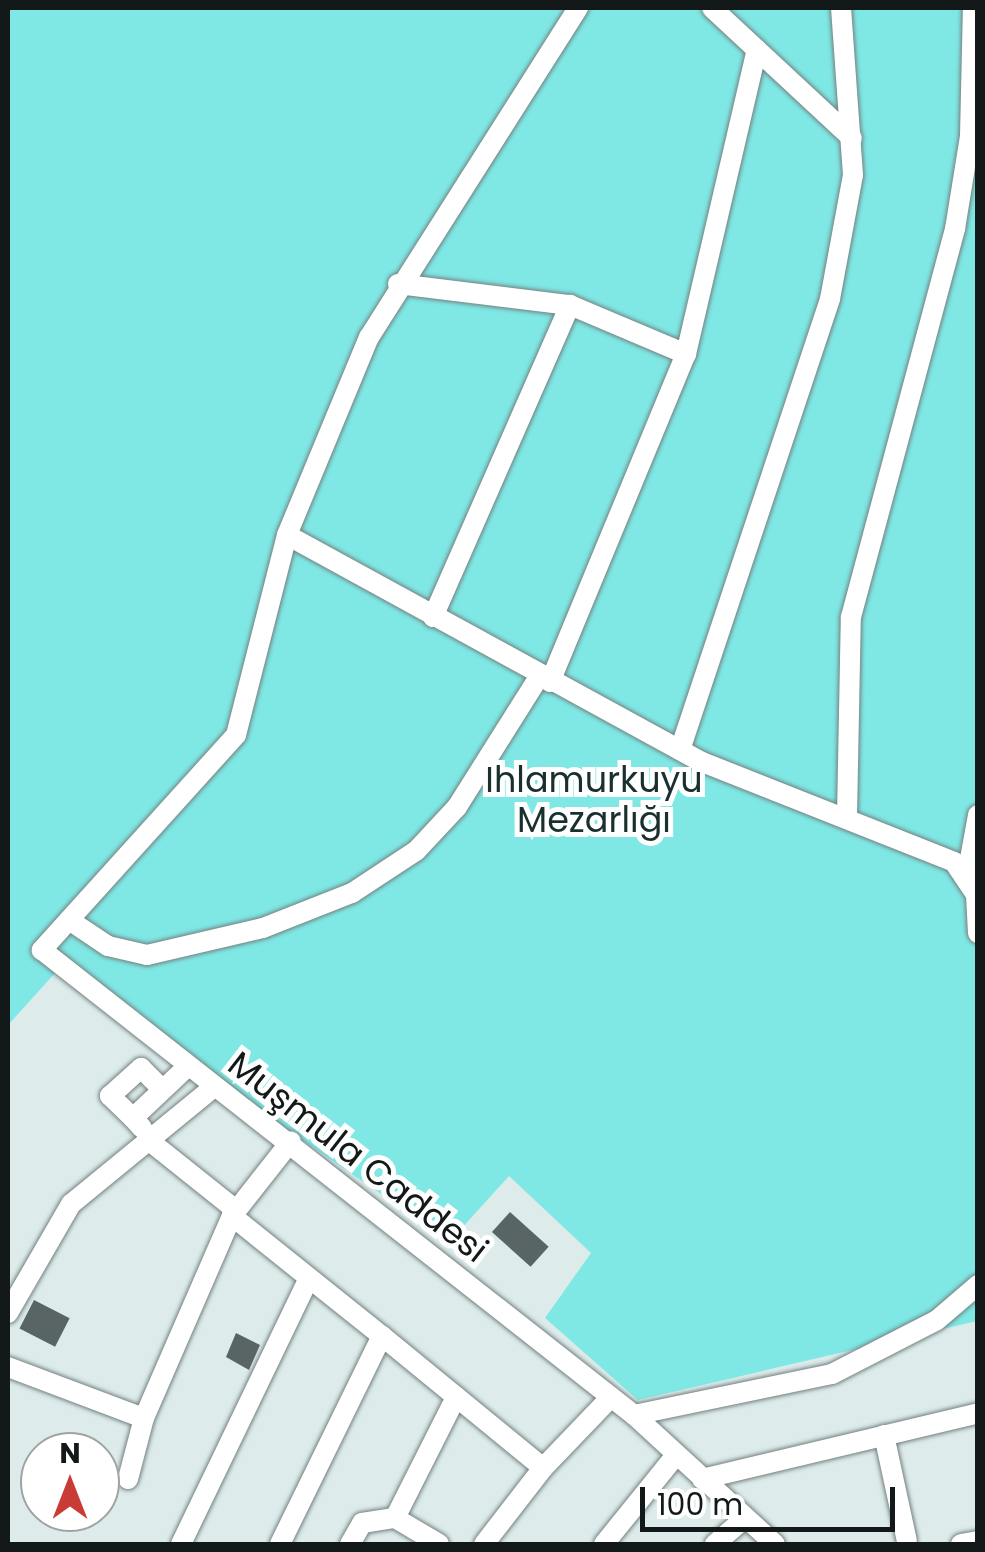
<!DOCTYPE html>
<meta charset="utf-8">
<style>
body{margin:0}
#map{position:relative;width:985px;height:1552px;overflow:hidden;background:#ddebeb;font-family:Poppins,sans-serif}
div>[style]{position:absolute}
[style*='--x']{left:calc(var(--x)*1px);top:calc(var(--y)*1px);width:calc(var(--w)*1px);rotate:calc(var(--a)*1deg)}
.green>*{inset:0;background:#7fe8e5}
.building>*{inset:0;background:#596564;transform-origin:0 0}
.roads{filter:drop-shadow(0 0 2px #748180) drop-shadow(0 0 2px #748180)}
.minor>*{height:20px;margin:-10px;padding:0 10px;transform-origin:10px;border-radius:10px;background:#fff}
span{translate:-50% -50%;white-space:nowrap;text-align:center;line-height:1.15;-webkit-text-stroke:10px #fff;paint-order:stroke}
.park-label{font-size:35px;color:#19302f}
.street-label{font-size:35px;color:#131818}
.frame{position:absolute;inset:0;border:10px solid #131818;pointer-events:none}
.north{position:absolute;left:20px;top:1432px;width:100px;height:100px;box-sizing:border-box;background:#fff;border:2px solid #a1a3a3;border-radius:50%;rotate:0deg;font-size:28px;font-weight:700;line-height:40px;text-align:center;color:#131818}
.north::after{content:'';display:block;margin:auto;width:35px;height:45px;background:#c93b35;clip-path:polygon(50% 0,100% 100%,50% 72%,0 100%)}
.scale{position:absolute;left:640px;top:1487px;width:255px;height:45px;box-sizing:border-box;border:5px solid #131818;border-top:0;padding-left:12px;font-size:30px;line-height:35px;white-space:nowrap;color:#131818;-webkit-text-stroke:8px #fff;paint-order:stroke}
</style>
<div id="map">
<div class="green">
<i style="clip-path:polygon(8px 8px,977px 8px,977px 1321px,638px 1400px,545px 1318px,591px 1253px,509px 1176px,450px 1241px,56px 972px,8px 1025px)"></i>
</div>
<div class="building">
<i style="left:510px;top:1212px;width:52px;height:27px;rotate:42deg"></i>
<i style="left:34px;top:1300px;width:40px;height:32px;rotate:27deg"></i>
<i style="clip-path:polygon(236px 1333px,260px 1345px,249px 1370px,226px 1357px)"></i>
</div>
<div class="roads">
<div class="minor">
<i style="--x:578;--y:8;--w:390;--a:122.4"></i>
<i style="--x:369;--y:337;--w:214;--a:112.5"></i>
<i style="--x:287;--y:535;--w:206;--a:104.3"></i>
<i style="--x:236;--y:735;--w:290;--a:132.1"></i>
<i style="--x:42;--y:950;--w:753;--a:38.15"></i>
<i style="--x:634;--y:1415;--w:191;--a:42.5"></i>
<i style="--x:712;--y:8;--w:191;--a:42.9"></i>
<i style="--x:398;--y:284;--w:173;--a:7"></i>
<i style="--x:570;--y:305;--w:126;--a:22.9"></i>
<i style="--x:287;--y:535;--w:473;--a:28.7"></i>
<i style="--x:702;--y:762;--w:271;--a:21.6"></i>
<i style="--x:954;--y:862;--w:40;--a:56"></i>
<i style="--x:976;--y:895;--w:38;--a:87"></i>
<i style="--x:433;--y:617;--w:341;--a:-66.3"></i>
<i style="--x:550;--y:682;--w:355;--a:-67.5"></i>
<i style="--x:686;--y:354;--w:312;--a:-76.9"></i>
<i style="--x:680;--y:750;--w:475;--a:-71.6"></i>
<i style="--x:830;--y:299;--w:126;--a:-79.5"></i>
<i style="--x:853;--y:175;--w:167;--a:-94.1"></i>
<i style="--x:847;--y:817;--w:200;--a:-88.9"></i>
<i style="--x:851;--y:617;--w:402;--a:-75"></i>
<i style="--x:955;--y:229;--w:94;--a:-80.8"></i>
<i style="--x:970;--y:136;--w:128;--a:-88.7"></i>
<i style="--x:967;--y:875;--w:61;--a:-79.6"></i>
<i style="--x:69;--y:920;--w:47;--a:33.7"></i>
<i style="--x:108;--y:946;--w:40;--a:13"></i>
<i style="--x:147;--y:955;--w:119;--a:-13.1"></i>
<i style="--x:263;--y:928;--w:96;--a:-21.5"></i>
<i style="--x:352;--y:893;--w:77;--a:-33.3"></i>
<i style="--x:416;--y:851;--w:60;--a:-47"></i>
<i style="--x:457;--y:807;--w:154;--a:-57.8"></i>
<i style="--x:133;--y:1118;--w:32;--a:-136"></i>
<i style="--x:110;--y:1096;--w:42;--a:-42.1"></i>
<i style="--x:141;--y:1068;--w:30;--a:45"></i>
<i style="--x:142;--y:1128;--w:13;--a:-132"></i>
<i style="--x:133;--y:1118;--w:74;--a:-43.4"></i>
<i style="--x:147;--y:1139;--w:114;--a:38.6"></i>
<i style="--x:232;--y:1216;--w:192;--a:38.7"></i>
<i style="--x:8;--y:1313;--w:126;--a:-60"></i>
<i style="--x:71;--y:1204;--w:185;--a:-39.3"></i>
<i style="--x:8;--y:1367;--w:145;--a:20.6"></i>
<i style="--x:634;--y:1415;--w:202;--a:-11.7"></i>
<i style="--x:832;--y:1374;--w:118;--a:-27.2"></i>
<i style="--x:937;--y:1320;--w:54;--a:-40.5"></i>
<i style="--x:884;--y:1435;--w:108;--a:77.8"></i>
<i style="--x:543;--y:1468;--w:98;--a:-46.2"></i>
<i style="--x:128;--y:1479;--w:63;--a:-75.3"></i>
<i style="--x:144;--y:1418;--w:220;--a:-66.5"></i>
<i style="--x:232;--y:1216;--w:95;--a:-51.8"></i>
<i style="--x:702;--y:1479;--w:284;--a:-13.4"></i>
<i style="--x:395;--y:1518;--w:51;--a:30.6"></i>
<i style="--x:181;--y:1544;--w:295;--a:-64.3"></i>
<i style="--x:280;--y:1544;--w:232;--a:-63.9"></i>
<i style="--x:382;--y:1336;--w:208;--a:39.3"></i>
<i style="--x:543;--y:1468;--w:96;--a:127.8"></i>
<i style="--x:350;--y:1544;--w:24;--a:-60"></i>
<i style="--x:362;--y:1523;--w:33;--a:-9"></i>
<i style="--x:395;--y:1518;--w:136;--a:-63.2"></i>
<i style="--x:604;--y:1544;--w:114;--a:-51"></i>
<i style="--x:715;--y:1544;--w:40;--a:-41"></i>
<i style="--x:961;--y:1544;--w:17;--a:-10"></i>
</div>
</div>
<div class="park-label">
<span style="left:594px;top:800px">Ihlamurkuyu<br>Mezarlığı</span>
</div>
<div class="street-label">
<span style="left:358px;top:1157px;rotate:38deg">Muşmula Caddesi</span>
</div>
<div class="frame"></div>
<div class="north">N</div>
<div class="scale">100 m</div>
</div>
